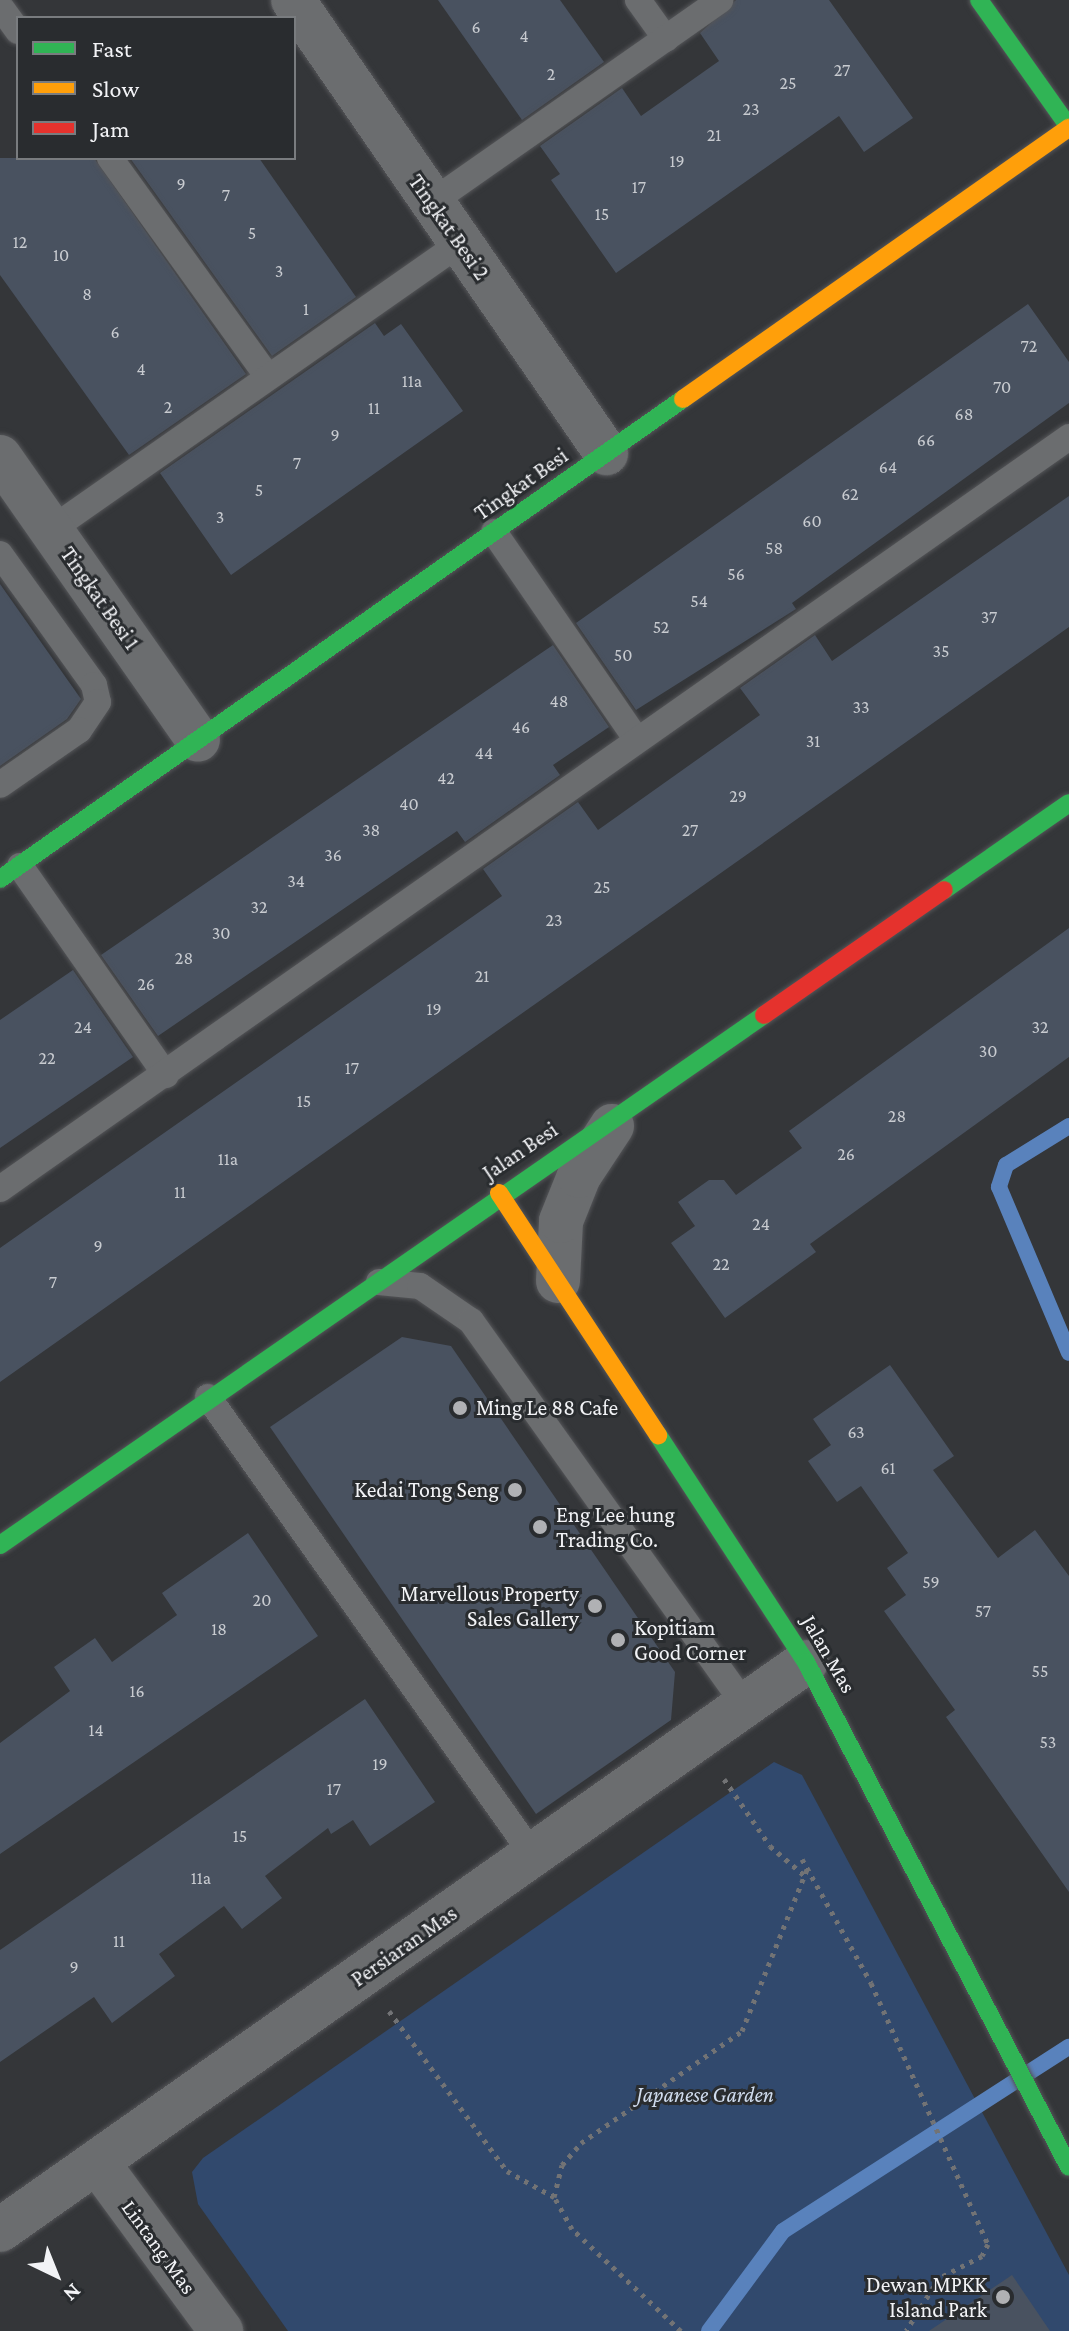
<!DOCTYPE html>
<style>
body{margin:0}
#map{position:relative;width:1069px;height:2331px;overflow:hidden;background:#343639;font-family:"Crimson Pro",serif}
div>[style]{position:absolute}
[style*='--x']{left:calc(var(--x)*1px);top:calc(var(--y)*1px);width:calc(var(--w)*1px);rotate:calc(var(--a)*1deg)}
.green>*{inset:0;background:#31496d}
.stream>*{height:16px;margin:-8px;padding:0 8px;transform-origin:8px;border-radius:8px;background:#5982bc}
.building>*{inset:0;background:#495260}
.path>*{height:5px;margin-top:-2.5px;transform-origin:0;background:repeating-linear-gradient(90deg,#727375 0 4px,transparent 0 10px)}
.roads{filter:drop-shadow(0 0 2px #545558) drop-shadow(0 0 2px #545558)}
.lane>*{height:26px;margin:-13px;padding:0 13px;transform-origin:13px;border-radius:13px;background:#6b6d6f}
.street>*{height:44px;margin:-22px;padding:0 22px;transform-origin:22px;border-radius:22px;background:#6b6d6f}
.fast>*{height:18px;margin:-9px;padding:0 9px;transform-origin:9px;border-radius:9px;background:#30b455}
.slow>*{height:18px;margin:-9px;padding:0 9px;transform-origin:9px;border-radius:9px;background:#ff9f0a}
.jam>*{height:18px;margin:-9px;padding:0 9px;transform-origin:9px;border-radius:9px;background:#e5322d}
.dots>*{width:22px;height:22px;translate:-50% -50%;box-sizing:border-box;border:4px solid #292c2f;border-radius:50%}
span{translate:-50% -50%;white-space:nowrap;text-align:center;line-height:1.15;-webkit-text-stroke:6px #292c2f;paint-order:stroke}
.number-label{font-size:18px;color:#c8cbd0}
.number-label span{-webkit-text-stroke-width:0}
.street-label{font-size:22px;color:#f2f3f6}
.poi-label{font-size:22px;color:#f2f3f6}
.left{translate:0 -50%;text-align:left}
.right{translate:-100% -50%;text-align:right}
.park-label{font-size:22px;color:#d0dcee;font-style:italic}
.legend{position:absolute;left:16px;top:16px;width:280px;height:144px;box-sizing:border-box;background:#292c2f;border:2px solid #797c7f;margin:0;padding:10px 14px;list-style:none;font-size:24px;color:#f2f3f6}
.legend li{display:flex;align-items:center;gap:16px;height:40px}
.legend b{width:40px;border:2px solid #797c7f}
.north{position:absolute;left:16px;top:2235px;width:80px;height:80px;-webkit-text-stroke:6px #292c2f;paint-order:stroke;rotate:137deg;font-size:22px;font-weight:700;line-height:32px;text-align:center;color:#f2f3f6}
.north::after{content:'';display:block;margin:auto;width:28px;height:36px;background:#f2f3f6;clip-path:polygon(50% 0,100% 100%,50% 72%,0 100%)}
</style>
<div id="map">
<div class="green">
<i style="clip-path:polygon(774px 1762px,802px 1775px,1069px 2275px,1069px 2331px,288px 2331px,198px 2204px,192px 2172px,203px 2158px)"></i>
</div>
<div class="stream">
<i style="--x:1069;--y:1126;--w:74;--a:148.2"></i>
<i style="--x:1006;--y:1165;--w:23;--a:108"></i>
<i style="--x:999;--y:1187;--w:180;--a:67.1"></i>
<i style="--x:709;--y:2331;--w:124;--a:-53.5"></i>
<i style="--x:783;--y:2231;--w:340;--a:-32.8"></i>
</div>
<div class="building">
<i style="clip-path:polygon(438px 0,560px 0,604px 62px,522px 120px)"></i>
<i style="clip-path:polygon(736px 0,829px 0,913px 118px,864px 152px,839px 116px,616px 273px,551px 180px,560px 174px,540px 146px,622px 88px,641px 116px,719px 61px,700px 33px)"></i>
<i style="clip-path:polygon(0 158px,94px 158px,246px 374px,129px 455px,0 275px)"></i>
<i style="clip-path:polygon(130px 158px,259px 158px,356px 297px,272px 356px)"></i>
<i style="clip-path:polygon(1028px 304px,1069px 362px,1069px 403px,792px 603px,796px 609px,636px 710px,576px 623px)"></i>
<i style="clip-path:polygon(375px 323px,384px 336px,401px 324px,463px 411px,231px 575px,160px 473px)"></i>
<i style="clip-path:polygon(1069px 496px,1069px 627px,0 1382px,0 1248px,502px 896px,483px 869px,578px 802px,598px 830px,760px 715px,740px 688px,815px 635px,832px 661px)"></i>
<i style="clip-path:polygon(0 584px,81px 699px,67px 719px,0 766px)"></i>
<i style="clip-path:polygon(553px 645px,609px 727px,553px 765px,560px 775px,465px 842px,457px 831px,158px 1036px,101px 955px)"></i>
<i style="clip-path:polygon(1069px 928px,1069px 1057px,810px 1244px,816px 1252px,725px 1318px,671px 1243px,695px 1226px,678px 1202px,709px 1180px,724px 1180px,736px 1195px,802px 1148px,789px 1131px)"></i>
<i style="clip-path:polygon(73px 970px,133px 1057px,0 1148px,0 1020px)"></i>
<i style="clip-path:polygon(402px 1337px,451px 1346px,675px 1672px,671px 1720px,536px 1814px,270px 1427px)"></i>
<i style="clip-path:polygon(890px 1365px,954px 1456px,933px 1470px,998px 1558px,1035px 1530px,1069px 1576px,1069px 1892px,946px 1717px,955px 1710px,884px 1611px,906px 1595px,887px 1568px,908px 1553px,861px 1486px,837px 1502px,808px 1461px,831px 1445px,813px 1419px)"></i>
<i style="clip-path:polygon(248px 1533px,318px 1636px,0 1854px,0 1743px,70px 1691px,54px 1667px,95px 1638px,112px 1662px,177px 1615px,162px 1593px)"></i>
<i style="clip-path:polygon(365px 1699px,435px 1802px,370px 1846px,353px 1820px,331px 1834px,328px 1828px,265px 1876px,282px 1898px,242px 1929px,224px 1906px,159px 1954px,175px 1976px,112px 2023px,94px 1997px,0 2062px,0 1950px)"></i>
<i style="clip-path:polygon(1012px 2275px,1050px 2331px,929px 2331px)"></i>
</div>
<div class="path">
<i style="--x:724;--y:1779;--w:81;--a:55.5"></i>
<i style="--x:770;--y:1846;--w:45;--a:40.5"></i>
<i style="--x:802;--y:1859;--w:142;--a:60.9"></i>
<i style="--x:871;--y:1983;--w:286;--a:65.9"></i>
<i style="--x:988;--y:2244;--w:13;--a:117"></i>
<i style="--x:982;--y:2256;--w:48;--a:152.9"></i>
<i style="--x:939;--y:2278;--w:62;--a:121.9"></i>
<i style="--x:389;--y:2011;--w:199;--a:53.6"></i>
<i style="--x:507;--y:2171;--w:54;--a:29"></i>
<i style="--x:681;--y:2331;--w:149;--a:-136.9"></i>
<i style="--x:572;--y:2229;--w:37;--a:-119"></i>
<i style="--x:554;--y:2197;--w:33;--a:-76"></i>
<i style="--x:562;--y:2165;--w:29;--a:-49"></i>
<i style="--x:581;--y:2143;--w:196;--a:-34.8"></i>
<i style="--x:742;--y:2031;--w:175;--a:-68.1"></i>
</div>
<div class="roads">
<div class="lane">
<i style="--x:638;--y:0;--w:48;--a:54.3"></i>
<i style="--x:2;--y:9;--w:27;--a:54"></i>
<i style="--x:110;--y:158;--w:269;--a:54.2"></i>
<i style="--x:432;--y:202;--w:352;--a:-35"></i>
<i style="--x:52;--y:529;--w:499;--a:-35"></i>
<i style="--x:494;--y:532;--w:249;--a:55.5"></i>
<i style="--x:0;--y:554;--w:161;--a:54.3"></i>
<i style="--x:94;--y:685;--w:17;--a:77"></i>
<i style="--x:98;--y:702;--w:34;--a:124"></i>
<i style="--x:79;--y:730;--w:96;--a:145.2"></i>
<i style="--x:20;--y:866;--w:255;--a:55.1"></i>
<i style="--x:0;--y:1189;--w:1307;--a:-35.12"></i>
<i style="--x:379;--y:1282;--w:41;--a:5.6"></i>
<i style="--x:420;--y:1286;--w:62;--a:34.5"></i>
<i style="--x:471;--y:1321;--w:472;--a:54.5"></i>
<i style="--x:208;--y:1397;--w:562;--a:54.64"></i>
</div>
<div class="street">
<i style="--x:293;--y:0;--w:551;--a:55.36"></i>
<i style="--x:0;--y:457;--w:345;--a:55"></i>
<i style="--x:558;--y:1281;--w:60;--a:-87.1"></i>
<i style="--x:561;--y:1221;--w:48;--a:-68.2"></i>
<i style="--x:579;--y:1176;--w:60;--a:-56.6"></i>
<i style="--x:97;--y:2162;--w:210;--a:53.7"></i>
<i style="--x:0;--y:2230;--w:986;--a:-35.17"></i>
</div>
<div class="fast">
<i style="--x:979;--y:0;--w:156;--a:54.7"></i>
<i style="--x:0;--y:879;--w:835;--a:-35.1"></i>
<i style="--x:944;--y:890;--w:152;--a:-34.8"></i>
<i style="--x:658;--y:1435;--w:271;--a:56.9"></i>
<i style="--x:806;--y:1662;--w:569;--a:62.49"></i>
<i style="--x:0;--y:1545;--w:930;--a:-34.75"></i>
</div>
<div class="slow">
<i style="--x:683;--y:399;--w:472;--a:-35.1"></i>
<i style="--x:499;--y:1193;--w:290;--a:56.7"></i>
</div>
<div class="jam">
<i style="--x:764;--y:1015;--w:219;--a:-34.8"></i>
</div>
</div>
<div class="dots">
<i style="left:460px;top:1408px;background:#b0b1b4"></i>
<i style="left:515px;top:1490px;background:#b0b1b4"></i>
<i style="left:540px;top:1527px;background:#b0b1b4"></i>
<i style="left:595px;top:1606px;background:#b0b1b4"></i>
<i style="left:618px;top:1640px;background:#b0b1b4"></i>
<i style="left:1003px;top:2297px;background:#b0b1b4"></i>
</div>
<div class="number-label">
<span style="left:476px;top:27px">6</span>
<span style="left:524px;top:36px">4</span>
<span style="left:842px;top:70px">27</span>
<span style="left:551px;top:74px">2</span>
<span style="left:788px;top:83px">25</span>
<span style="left:751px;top:109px">23</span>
<span style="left:714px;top:135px">21</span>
<span style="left:677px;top:161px">19</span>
<span style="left:181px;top:184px">9</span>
<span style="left:639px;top:187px">17</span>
<span style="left:226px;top:195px">7</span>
<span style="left:602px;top:214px">15</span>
<span style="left:252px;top:233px">5</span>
<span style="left:20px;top:242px">12</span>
<span style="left:61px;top:255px">10</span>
<span style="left:279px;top:271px">3</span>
<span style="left:87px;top:294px">8</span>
<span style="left:306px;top:309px">1</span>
<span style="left:115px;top:332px">6</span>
<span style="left:1029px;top:346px">72</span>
<span style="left:141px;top:369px">4</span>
<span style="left:412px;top:381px">11a</span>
<span style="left:1002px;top:387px">70</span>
<span style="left:168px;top:407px">2</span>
<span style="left:374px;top:408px">11</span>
<span style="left:964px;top:414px">68</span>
<span style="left:335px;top:435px">9</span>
<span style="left:926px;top:440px">66</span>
<span style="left:297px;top:463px">7</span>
<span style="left:888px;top:467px">64</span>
<span style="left:259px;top:490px">5</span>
<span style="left:850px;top:494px">62</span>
<span style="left:220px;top:517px">3</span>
<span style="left:812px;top:521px">60</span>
<span style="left:774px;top:548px">58</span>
<span style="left:736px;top:574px">56</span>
<span style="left:699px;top:601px">54</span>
<span style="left:989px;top:617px">37</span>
<span style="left:661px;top:627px">52</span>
<span style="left:941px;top:651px">35</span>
<span style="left:623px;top:655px">50</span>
<span style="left:559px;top:701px">48</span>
<span style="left:861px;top:707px">33</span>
<span style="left:521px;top:727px">46</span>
<span style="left:813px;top:741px">31</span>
<span style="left:484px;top:753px">44</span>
<span style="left:446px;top:778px">42</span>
<span style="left:738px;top:796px">29</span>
<span style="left:409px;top:804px">40</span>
<span style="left:371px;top:830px">38</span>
<span style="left:690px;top:830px">27</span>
<span style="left:333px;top:855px">36</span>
<span style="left:296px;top:881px">34</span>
<span style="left:602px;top:887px">25</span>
<span style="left:259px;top:907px">32</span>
<span style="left:554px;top:920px">23</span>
<span style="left:221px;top:933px">30</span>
<span style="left:184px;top:958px">28</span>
<span style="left:482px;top:976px">21</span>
<span style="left:146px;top:984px">26</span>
<span style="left:434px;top:1009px">19</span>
<span style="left:83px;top:1027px">24</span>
<span style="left:1040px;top:1027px">32</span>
<span style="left:988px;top:1051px">30</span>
<span style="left:47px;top:1058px">22</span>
<span style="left:352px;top:1068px">17</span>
<span style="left:304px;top:1101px">15</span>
<span style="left:897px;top:1116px">28</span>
<span style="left:846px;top:1154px">26</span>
<span style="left:228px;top:1159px">11a</span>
<span style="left:180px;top:1192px">11</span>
<span style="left:761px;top:1224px">24</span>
<span style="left:98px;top:1246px">9</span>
<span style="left:721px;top:1264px">22</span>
<span style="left:53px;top:1282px">7</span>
<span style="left:856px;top:1432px">63</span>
<span style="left:888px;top:1468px">61</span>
<span style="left:931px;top:1582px">59</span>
<span style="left:262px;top:1600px">20</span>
<span style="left:983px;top:1611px">57</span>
<span style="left:219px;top:1629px">18</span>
<span style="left:1040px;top:1671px">55</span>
<span style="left:137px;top:1691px">16</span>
<span style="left:96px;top:1730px">14</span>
<span style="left:1048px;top:1742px">53</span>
<span style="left:380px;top:1764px">19</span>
<span style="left:334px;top:1789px">17</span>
<span style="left:240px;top:1836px">15</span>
<span style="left:201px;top:1878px">11a</span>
<span style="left:119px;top:1941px">11</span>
<span style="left:74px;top:1967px">9</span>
</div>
<div class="street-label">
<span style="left:449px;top:227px;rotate:55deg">Tingkat Besi 2</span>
<span style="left:521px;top:484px;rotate:-35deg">Tingkat Besi</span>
<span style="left:100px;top:598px;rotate:55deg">Tingkat Besi 1</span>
<span style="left:520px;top:1151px;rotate:-34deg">Jalan Besi</span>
<span style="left:829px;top:1654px;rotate:60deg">Jalan Mas</span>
<span style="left:404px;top:1946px;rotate:-35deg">Persiaran Mas</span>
<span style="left:159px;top:2247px;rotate:54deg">Lintang Mas</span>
</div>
<div class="poi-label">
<span class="left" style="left:476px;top:1408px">Ming Le 88 Cafe</span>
<span class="right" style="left:499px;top:1490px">Kedai Tong Seng</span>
<span class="left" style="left:556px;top:1527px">Eng Lee hung<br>Trading Co.</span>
<span class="right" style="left:579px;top:1606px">Marvellous Property<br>Sales Gallery</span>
<span class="left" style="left:634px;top:1640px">Kopitiam<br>Good Corner</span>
<span class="right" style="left:987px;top:2297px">Dewan MPKK<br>Island Park</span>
</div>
<div class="park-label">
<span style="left:705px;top:2095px">Japanese Garden</span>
</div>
<ul class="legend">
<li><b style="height:10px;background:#30b455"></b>Fast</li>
<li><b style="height:10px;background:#ff9f0a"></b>Slow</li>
<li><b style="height:10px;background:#e5322d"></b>Jam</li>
</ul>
<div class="north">N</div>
</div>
